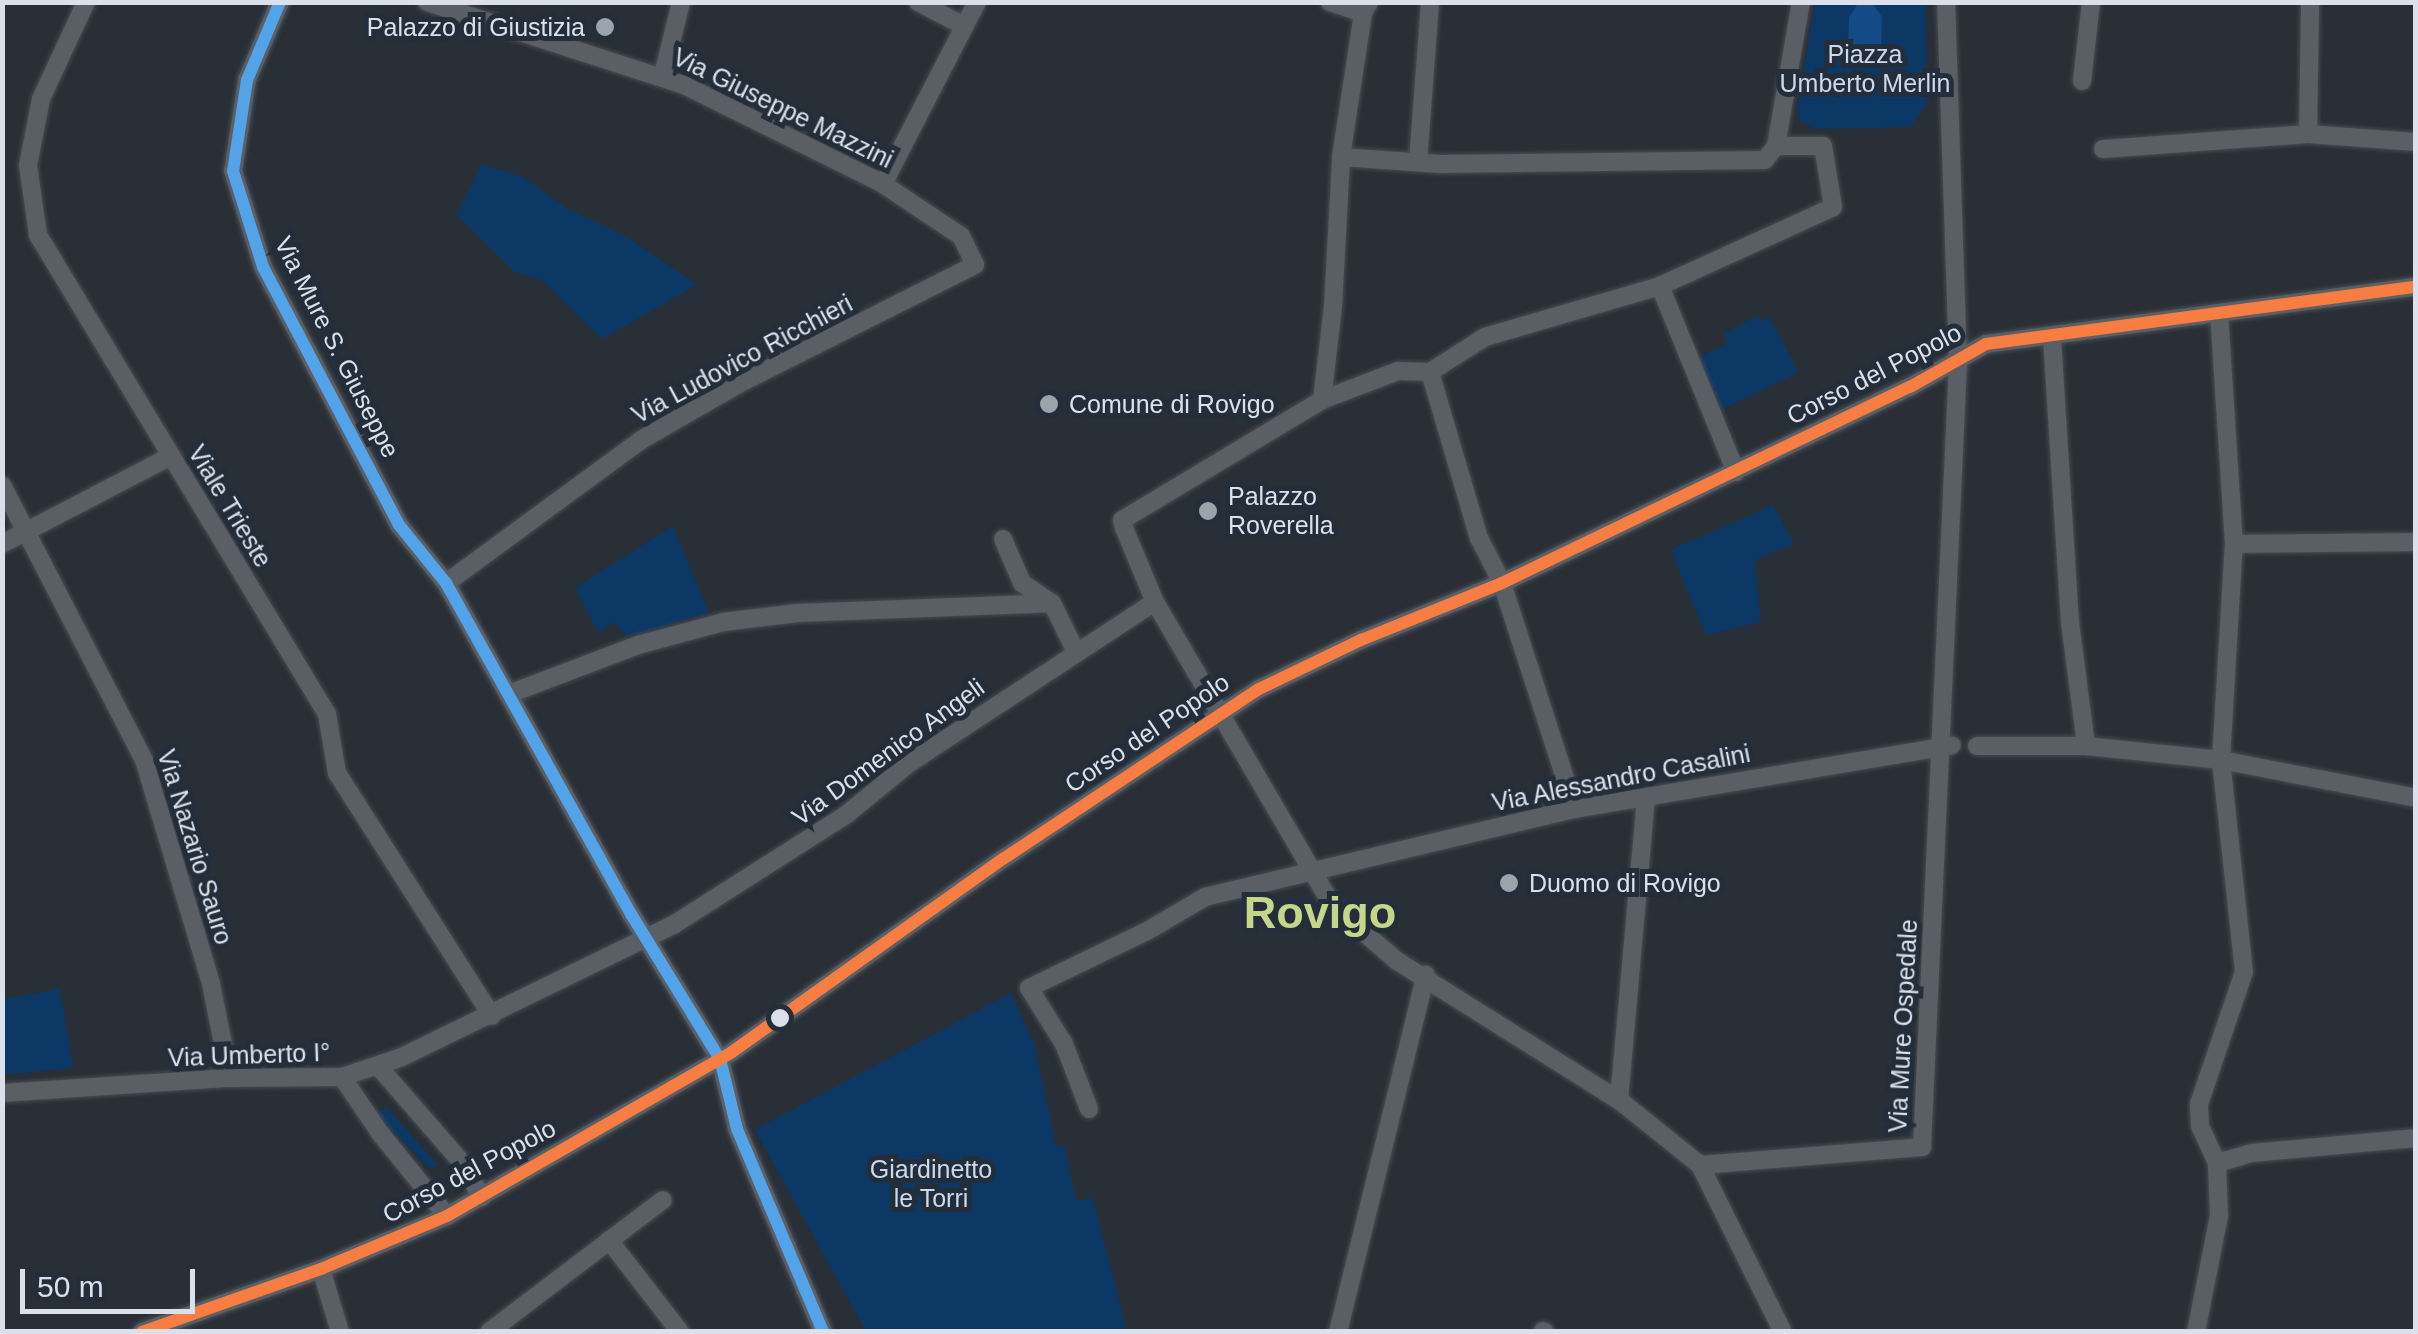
<!DOCTYPE html>
<meta charset="utf-8">
<style>
body{margin:0}
#map{position:relative;width:2418px;height:1334px;overflow:hidden;background:#292f36;font-family:Helvetica,sans-serif}
div>[style]{position:absolute}
[style*='--x']{left:calc(var(--x)*1px);top:calc(var(--y)*1px);width:calc(var(--w)*1px);rotate:calc(var(--a)*1deg)}
.green>*{inset:0;background:#0c3865}
.water>*{inset:0;background:#144b87}
.roads{filter:drop-shadow(0 0 2px #474c52) drop-shadow(0 0 2px #474c52)}
.minor>*{height:18px;margin:-9px;padding:0 9px;transform-origin:9px;border-radius:9px;background:#595f64}
.bus-1>*{height:12px;margin:-6px;padding:0 6px;transform-origin:6px;border-radius:6px;background:#53a3e8}
.bus-2>*{height:12px;margin:-6px;padding:0 6px;transform-origin:6px;border-radius:6px;background:#f77d43}
.dots>*{width:28px;height:28px;translate:-50% -50%;box-sizing:border-box;border:5px solid #242e3b;border-radius:50%}
span{translate:-50% -50%;white-space:nowrap;text-align:center;line-height:1.15;-webkit-text-stroke:10px #242e3b;paint-order:stroke}
.poi-label{font-size:25px;color:#dbe1ea}
.right{translate:-100% -50%;text-align:right}
.left{translate:0 -50%;text-align:left}
.park-label{font-size:25px;color:#cad9ec}
.street-label{font-size:25px;color:#dbe1ea}
.town-label{font-size:45px;color:#c5d68a;font-weight:700}
.frame{position:absolute;inset:0;border:5px solid #dbe1ea;pointer-events:none}
.scale{position:absolute;left:20px;top:1269px;width:175px;height:45px;box-sizing:border-box;border:5px solid #dbe1ea;border-top:0;padding-left:12px;font-size:30px;line-height:35px;white-space:nowrap;color:#dbe1ea;-webkit-text-stroke:8px #242e3b;paint-order:stroke}
</style>
<div id="map">
<div class="green">
<i style="clip-path:polygon(1815px 3px,1926px 3px,1927px 103px,1911px 127px,1816px 129px,1800px 121px,1797px 110px)"></i>
<i style="clip-path:polygon(482px 164px,523px 177px,568px 209px,630px 239px,697px 285px,602px 339px,541px 279px,515px 272px,457px 215px)"></i>
<i style="clip-path:polygon(1756px 316px,1760px 321px,1769px 317px,1799px 372px,1723px 409px,1698px 358px,1728px 343px,1724px 334px)"></i>
<i style="clip-path:polygon(1773px 505px,1794px 544px,1755px 560px,1761px 622px,1706px 635px,1671px 550px)"></i>
<i style="clip-path:polygon(673px 526px,709px 613px,627px 637px,614px 622px,599px 633px,575px 588px)"></i>
<i style="clip-path:polygon(60px 989px,73px 1068px,3px 1075px,3px 999px)"></i>
<i style="clip-path:polygon(1011px 993px,1035px 1046px,1056px 1147px,1065px 1146px,1076px 1201px,1093px 1198px,1127px 1331px,866px 1331px,755px 1130px)"></i>
<i style="clip-path:polygon(382px 1109px,388px 1109px,439px 1166px,429px 1168px,378px 1116px)"></i>
</div>
<div class="water">
<i style="clip-path:polygon(1873px 4px,1882px 17px,1881px 45px,1875px 55px,1859px 59px,1848px 46px,1849px 17px,1857px 5px)"></i>
</div>
<div class="roads">
<div class="minor">
<i style="--x:86;--y:2;--w:107;--a:114.9"></i>
<i style="--x:41;--y:99;--w:67;--a:101.1"></i>
<i style="--x:28;--y:165;--w:71;--a:81.9"></i>
<i style="--x:38;--y:235;--w:559;--a:58.9"></i>
<i style="--x:327;--y:714;--w:60;--a:80.4"></i>
<i style="--x:337;--y:773;--w:288;--a:57.5"></i>
<i style="--x:280;--y:2;--w:85;--a:112.9"></i>
<i style="--x:247;--y:80;--w:92;--a:98.7"></i>
<i style="--x:233;--y:171;--w:101;--a:72.6"></i>
<i style="--x:263;--y:267;--w:292;--a:62.2"></i>
<i style="--x:399;--y:525;--w:75;--a:51"></i>
<i style="--x:446;--y:583;--w:379;--a:60.8"></i>
<i style="--x:631;--y:914;--w:170;--a:58.5"></i>
<i style="--x:720;--y:1059;--w:72;--a:76.3"></i>
<i style="--x:737;--y:1129;--w:220;--a:67"></i>
<i style="--x:427;--y:2;--w:270;--a:17.9"></i>
<i style="--x:684;--y:85;--w:222;--a:26.4"></i>
<i style="--x:883;--y:184;--w:94;--a:33.7"></i>
<i style="--x:961;--y:236;--w:32;--a:64"></i>
<i style="--x:975;--y:265;--w:258;--a:153.3"></i>
<i style="--x:744;--y:381;--w:119;--a:150.2"></i>
<i style="--x:641;--y:440;--w:242;--a:143.7"></i>
<i style="--x:918;--y:2;--w:52;--a:27.6"></i>
<i style="--x:1330;--y:2;--w:35;--a:18"></i>
<i style="--x:663;--y:75;--w:75;--a:-76.1"></i>
<i style="--x:2082;--y:81;--w:80;--a:-83.5"></i>
<i style="--x:2308;--y:134;--w:132;--a:-89.1"></i>
<i style="--x:2103;--y:149;--w:206;--a:-4.2"></i>
<i style="--x:2308;--y:134;--w:108;--a:4.2"></i>
<i style="--x:1341;--y:157;--w:99;--a:4"></i>
<i style="--x:1440;--y:164;--w:325;--a:-0.7"></i>
<i style="--x:1765;--y:160;--w:18;--a:-52"></i>
<i style="--x:1776;--y:146;--w:146;--a:-80.2"></i>
<i style="--x:1418;--y:162;--w:160;--a:-85.7"></i>
<i style="--x:883;--y:184;--w:205;--a:-62.7"></i>
<i style="--x:1660;--y:286;--w:201;--a:67.8"></i>
<i style="--x:2052;--y:337;--w:286;--a:86.4"></i>
<i style="--x:2070;--y:622;--w:125;--a:82.6"></i>
<i style="--x:1430;--y:372;--w:32;--a:-178"></i>
<i style="--x:1398;--y:371;--w:81;--a:159.1"></i>
<i style="--x:1322;--y:400;--w:233;--a:149"></i>
<i style="--x:1122;--y:520;--w:8;--a:76"></i>
<i style="--x:1124;--y:528;--w:80;--a:67.3"></i>
<i style="--x:1155;--y:602;--w:351;--a:59.7"></i>
<i style="--x:1332;--y:905;--w:86;--a:40.7"></i>
<i style="--x:1397;--y:961;--w:262;--a:32.1"></i>
<i style="--x:1619;--y:1100;--w:104;--a:38.7"></i>
<i style="--x:1700;--y:1165;--w:186;--a:63.6"></i>
<i style="--x:1430;--y:372;--w:65;--a:-32.5"></i>
<i style="--x:1485;--y:337;--w:182;--a:-16.2"></i>
<i style="--x:1660;--y:286;--w:190;--a:-24.5"></i>
<i style="--x:1833;--y:207;--w:62;--a:-99.3"></i>
<i style="--x:1823;--y:146;--w:47;--a:180"></i>
<i style="--x:1430;--y:372;--w:173;--a:73.6"></i>
<i style="--x:1479;--y:538;--w:51;--a:62.9"></i>
<i style="--x:1502;--y:583;--w:237;--a:72.1"></i>
<i style="--x:1322;--y:400;--w:94;--a:-83.3"></i>
<i style="--x:1333;--y:307;--w:150;--a:-86.9"></i>
<i style="--x:1341;--y:157;--w:146;--a:-81.3"></i>
<i style="--x:1363;--y:13;--w:13;--a:-61"></i>
<i style="--x:2;--y:485;--w:309;--a:62.7"></i>
<i style="--x:144;--y:760;--w:234;--a:73.3"></i>
<i style="--x:211;--y:984;--w:96;--a:78.6"></i>
<i style="--x:1003;--y:539;--w:48;--a:66.6"></i>
<i style="--x:1022;--y:583;--w:36;--a:34"></i>
<i style="--x:1052;--y:603;--w:52;--a:63.9"></i>
<i style="--x:2;--y:544;--w:191;--a:-27.5"></i>
<i style="--x:2234;--y:544;--w:182;--a:-0.6"></i>
<i style="--x:509;--y:694;--w:138;--a:-20.8"></i>
<i style="--x:638;--y:645;--w:88;--a:-15.1"></i>
<i style="--x:723;--y:622;--w:75;--a:-6.9"></i>
<i style="--x:797;--y:613;--w:255;--a:-2.2"></i>
<i style="--x:1977;--y:746;--w:109;--a:0"></i>
<i style="--x:2086;--y:746;--w:136;--a:5.9"></i>
<i style="--x:2221;--y:760;--w:199;--a:11"></i>
<i style="--x:378;--y:1066;--w:122;--a:49"></i>
<i style="--x:458;--y:1158;--w:46;--a:58.4"></i>
<i style="--x:342;--y:1077;--w:68;--a:55.8"></i>
<i style="--x:380;--y:1133;--w:107;--a:51.1"></i>
<i style="--x:2;--y:1093;--w:228;--a:-3.8"></i>
<i style="--x:230;--y:1078;--w:112;--a:-0.5"></i>
<i style="--x:342;--y:1077;--w:63;--a:-18.4"></i>
<i style="--x:402;--y:1057;--w:301;--a:-26"></i>
<i style="--x:673;--y:925;--w:206;--a:-32.5"></i>
<i style="--x:847;--y:814;--w:79;--a:-39.3"></i>
<i style="--x:908;--y:764;--w:295;--a:-33.3"></i>
<i style="--x:1619;--y:1100;--w:303;--a:-84.9"></i>
<i style="--x:1089;--y:1109;--w:70;--a:-111"></i>
<i style="--x:1064;--y:1044;--w:66;--a:-122"></i>
<i style="--x:1029;--y:988;--w:133;--a:-25.8"></i>
<i style="--x:1149;--y:930;--w:65;--a:-30.5"></i>
<i style="--x:1205;--y:897;--w:380;--a:-13.4"></i>
<i style="--x:1575;--y:809;--w:382;--a:-9.6"></i>
<i style="--x:2217;--y:1163;--w:36;--a:-16"></i>
<i style="--x:2252;--y:1153;--w:165;--a:-5.2"></i>
<i style="--x:1700;--y:1165;--w:223;--a:-4.6"></i>
<i style="--x:1922;--y:1147;--w:786;--a:-87.37"></i>
<i style="--x:1958;--y:362;--w:360;--a:-91.9"></i>
<i style="--x:609;--y:1240;--w:116;--a:52.3"></i>
<i style="--x:321;--y:1269;--w:66;--a:73.2"></i>
<i style="--x:1543;--y:1331;--w:2;--a:27"></i>
<i style="--x:142;--y:1332;--w:190;--a:-19.4"></i>
<i style="--x:321;--y:1269;--w:137;--a:-22.8"></i>
<i style="--x:447;--y:1216;--w:329;--a:-29.9"></i>
<i style="--x:732;--y:1052;--w:333;--a:-35.5"></i>
<i style="--x:1003;--y:859;--w:307;--a:-33.6"></i>
<i style="--x:1259;--y:689;--w:113;--a:-25.7"></i>
<i style="--x:1361;--y:640;--w:152;--a:-22"></i>
<i style="--x:1502;--y:583;--w:453;--a:-25.7"></i>
<i style="--x:1910;--y:387;--w:87;--a:-29.5"></i>
<i style="--x:1986;--y:344;--w:434;--a:-7.6"></i>
<i style="--x:489;--y:1332;--w:218;--a:-37.2"></i>
<i style="--x:1338;--y:1332;--w:368;--a:-76.2"></i>
<i style="--x:2196;--y:1332;--w:118;--a:-78.8"></i>
<i style="--x:2219;--y:1216;--w:53;--a:-92.2"></i>
<i style="--x:2217;--y:1163;--w:41;--a:-114.7"></i>
<i style="--x:2200;--y:1126;--w:22;--a:-93"></i>
<i style="--x:2199;--y:1104;--w:139;--a:-71.2"></i>
<i style="--x:2244;--y:972;--w:213;--a:-96.2"></i>
<i style="--x:2221;--y:760;--w:216;--a:-86.6"></i>
<i style="--x:2234;--y:544;--w:229;--a:-93.7"></i>
</div>
</div>
<div class="bus-1">
<i style="--x:280;--y:2;--w:85;--a:112.9"></i>
<i style="--x:247;--y:80;--w:92;--a:98.7"></i>
<i style="--x:233;--y:171;--w:101;--a:72.6"></i>
<i style="--x:263;--y:267;--w:292;--a:62.2"></i>
<i style="--x:399;--y:525;--w:75;--a:51"></i>
<i style="--x:446;--y:583;--w:379;--a:60.8"></i>
<i style="--x:631;--y:914;--w:170;--a:58.5"></i>
<i style="--x:720;--y:1059;--w:72;--a:76.3"></i>
<i style="--x:737;--y:1129;--w:220;--a:67"></i>
</div>
<div class="bus-2">
<i style="--x:142;--y:1332;--w:190;--a:-19.4"></i>
<i style="--x:321;--y:1269;--w:137;--a:-22.8"></i>
<i style="--x:447;--y:1216;--w:329;--a:-29.9"></i>
<i style="--x:732;--y:1052;--w:333;--a:-35.5"></i>
<i style="--x:1003;--y:859;--w:307;--a:-33.6"></i>
<i style="--x:1259;--y:689;--w:113;--a:-25.7"></i>
<i style="--x:1361;--y:640;--w:152;--a:-22"></i>
<i style="--x:1502;--y:583;--w:453;--a:-25.7"></i>
<i style="--x:1910;--y:387;--w:87;--a:-29.5"></i>
<i style="--x:1986;--y:344;--w:434;--a:-7.6"></i>
</div>
<div class="dots">
<i style="left:605px;top:27px;background:#9da3ab"></i>
<i style="left:1049px;top:404px;background:#9da3ab"></i>
<i style="left:1208px;top:511px;background:#9da3ab"></i>
<i style="left:1509px;top:883px;background:#9da3ab"></i>
<i style="left:780px;top:1018px;background:#dbe1ea"></i>
</div>
<div class="poi-label">
<span class="right" style="left:585px;top:27px">Palazzo di Giustizia</span>
<span class="left" style="left:1069px;top:404px">Comune di Rovigo</span>
<span class="left" style="left:1228px;top:511px">Palazzo<br>Roverella</span>
<span class="left" style="left:1529px;top:883px">Duomo di Rovigo</span>
</div>
<div class="park-label">
<span style="left:1865px;top:69px">Piazza<br>Umberto Merlin</span>
<span style="left:931px;top:1184px">Giardinetto<br>le Torri</span>
</div>
<div class="street-label">
<span style="left:783px;top:108px;rotate:26deg">Via Giuseppe Mazzini</span>
<span style="left:337px;top:347px;rotate:63deg">Via Mure S. Giuseppe</span>
<span style="left:742px;top:359px;rotate:-28deg">Via Ludovico Ricchieri</span>
<span style="left:1874px;top:374px;rotate:-27deg">Corso del Popolo</span>
<span style="left:230px;top:506px;rotate:59deg">Viale Trieste</span>
<span style="left:1147px;top:733px;rotate:-34deg">Corso del Popolo</span>
<span style="left:888px;top:752px;rotate:-36deg">Via Domenico Angeli</span>
<span style="left:1621px;top:778px;rotate:-11deg">Via Alessandro Casalini</span>
<span style="left:195px;top:847px;rotate:73deg">Via Nazario Sauro</span>
<span style="left:1903px;top:1026px;rotate:-87deg">Via Mure Ospedale</span>
<span style="left:249px;top:1055px;rotate:-2deg">Via Umberto I°</span>
<span style="left:469px;top:1171px;rotate:-28deg">Corso del Popolo</span>
</div>
<div class="town-label">
<span style="left:1320px;top:913px">Rovigo</span>
</div>
<div class="frame"></div>
<div class="scale">50 m</div>
</div>
